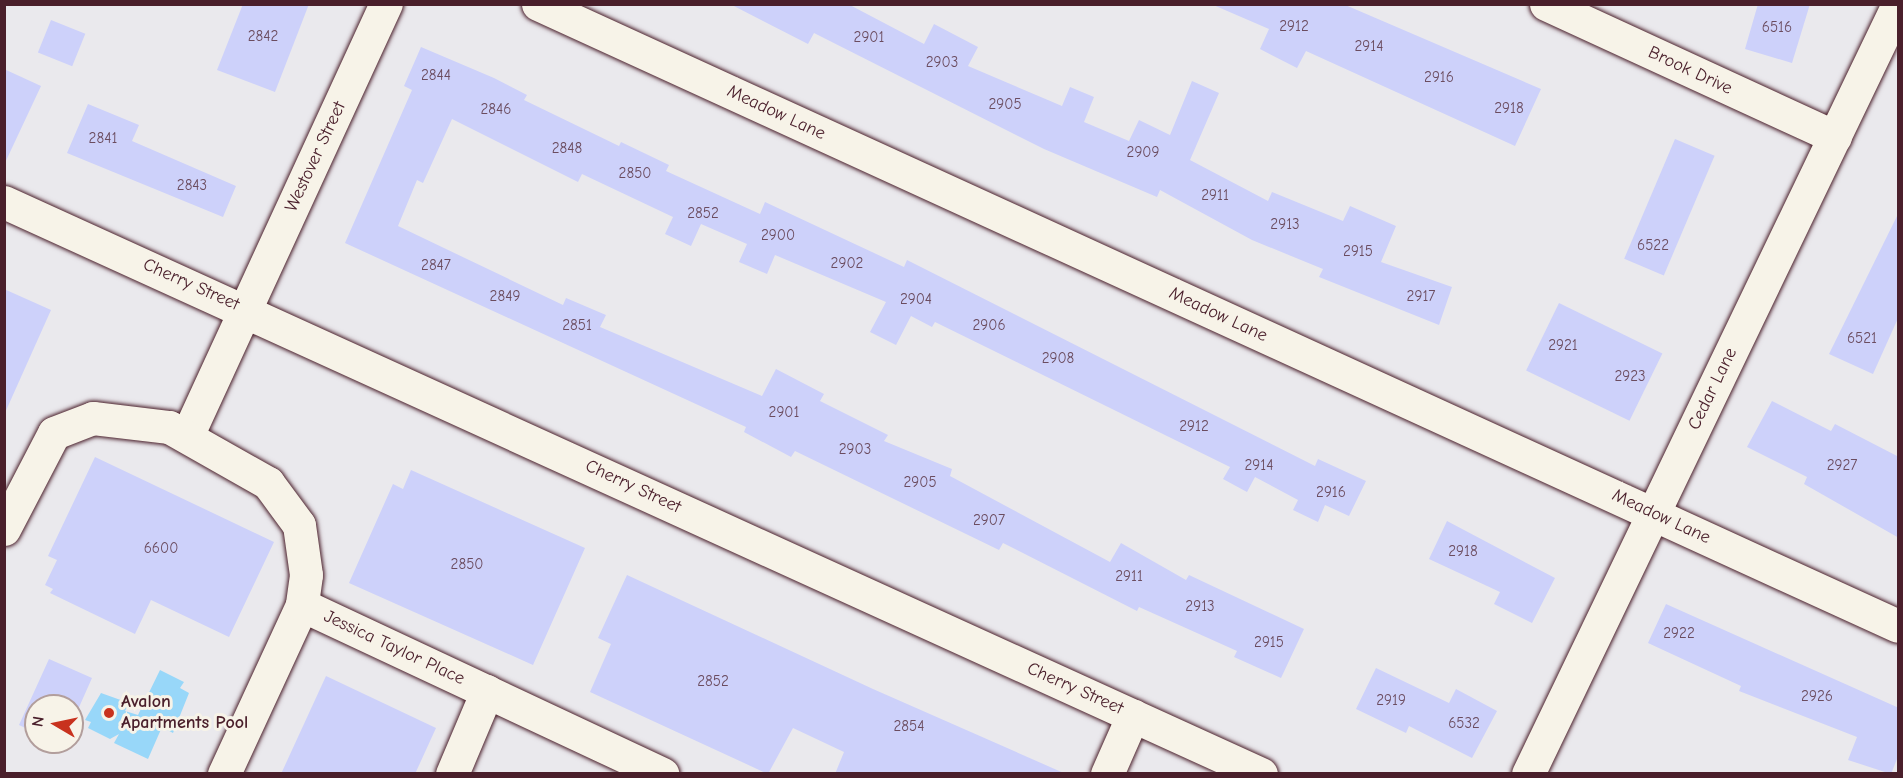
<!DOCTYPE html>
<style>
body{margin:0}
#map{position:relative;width:1903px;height:778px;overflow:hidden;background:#eae9ed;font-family:"Comic Neue",sans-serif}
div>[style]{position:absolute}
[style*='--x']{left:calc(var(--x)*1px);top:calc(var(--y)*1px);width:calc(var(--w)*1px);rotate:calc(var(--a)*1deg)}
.water>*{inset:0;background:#98d7f9}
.building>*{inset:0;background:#cdd1fa;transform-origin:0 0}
.roads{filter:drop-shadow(0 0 2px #4a1f2b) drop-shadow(0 0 2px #4a1f2b)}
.minor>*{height:33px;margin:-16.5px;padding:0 16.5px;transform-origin:16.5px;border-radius:16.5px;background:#f7f3e8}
.dots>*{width:16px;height:16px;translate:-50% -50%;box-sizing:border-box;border:3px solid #f7f3e8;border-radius:50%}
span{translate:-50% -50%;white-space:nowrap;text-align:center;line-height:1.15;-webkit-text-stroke:6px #f7f3e8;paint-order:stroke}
.number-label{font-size:15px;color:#6b4c5f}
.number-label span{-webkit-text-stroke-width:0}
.street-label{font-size:18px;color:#4a1f2b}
.poi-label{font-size:18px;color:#4a1f2b;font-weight:700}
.left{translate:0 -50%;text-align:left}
.frame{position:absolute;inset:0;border:6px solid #4a1f2b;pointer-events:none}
.north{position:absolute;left:24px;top:694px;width:60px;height:60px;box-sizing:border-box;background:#f7f3e8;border:2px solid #b29e9c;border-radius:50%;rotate:279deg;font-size:16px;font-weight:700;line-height:24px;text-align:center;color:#4a1f2b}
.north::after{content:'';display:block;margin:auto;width:21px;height:27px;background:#c8321e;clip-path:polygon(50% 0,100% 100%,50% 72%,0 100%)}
</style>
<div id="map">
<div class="water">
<i style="clip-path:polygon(160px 670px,184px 682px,180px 688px,189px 693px,173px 733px,162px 727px,148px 759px,114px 743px,119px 734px,110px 739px,88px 728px,91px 722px,85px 720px,101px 693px,129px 703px,125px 711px,138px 715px)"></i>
</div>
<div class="building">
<i style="clip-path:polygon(243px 4px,309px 4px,275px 92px,217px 70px)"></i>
<i style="clip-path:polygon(730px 4px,848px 4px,924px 44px,934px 24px,978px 47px,968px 66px,1062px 106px,1070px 87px,1094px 97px,1084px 122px,1129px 141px,1139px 120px,1170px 135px,1192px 81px,1219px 93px,1190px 160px,1268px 201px,1272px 192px,1343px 221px,1350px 206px,1396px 226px,1381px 262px,1452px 287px,1439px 325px,1319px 277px,1323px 269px,1252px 240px,1160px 190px,1157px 197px,1044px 149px,814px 33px,808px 44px)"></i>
<i style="clip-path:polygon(1211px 4px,1343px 4px,1541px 89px,1515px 146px,1306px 51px,1297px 68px,1260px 49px,1269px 29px)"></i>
<i style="clip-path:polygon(1758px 4px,1810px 4px,1792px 63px,1745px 49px)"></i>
<i style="left:51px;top:20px;width:37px;height:35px;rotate:22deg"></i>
<i style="clip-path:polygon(421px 47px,494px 78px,527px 95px,524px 100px,619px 146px,621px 142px,669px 165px,666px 171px,760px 214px,765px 202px,904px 267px,907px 260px,1315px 466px,1318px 459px,1366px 481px,1349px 516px,1325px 505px,1318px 522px,1293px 510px,1298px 500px,1255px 477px,1247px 492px,1223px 479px,1230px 467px,935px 322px,932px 327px,911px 316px,896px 345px,870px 332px,886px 302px,775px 255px,767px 274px,739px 262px,747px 244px,701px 224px,691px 246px,665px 234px,673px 217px,582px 174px,578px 182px,452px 119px,423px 183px,417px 180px,398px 226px,563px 305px,566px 298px,606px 315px,600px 327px,762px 396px,776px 369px,824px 394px,820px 401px,888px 435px,884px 441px,952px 469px,950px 476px,1110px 562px,1121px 543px,1186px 580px,1189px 575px,1304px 629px,1281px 678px,1234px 657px,1237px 651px,1139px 607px,1137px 611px,1003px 543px,999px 550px,795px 451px,791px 457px,744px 432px,746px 427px,345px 243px,412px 90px,404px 86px)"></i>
<i style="clip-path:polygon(4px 69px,41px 86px,4px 165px)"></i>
<i style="clip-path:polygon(88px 104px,139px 125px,132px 141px,236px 186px,223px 217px,67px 153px)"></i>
<i style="left:1675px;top:139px;width:43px;height:130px;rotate:23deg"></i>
<i style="clip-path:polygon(1899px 212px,1899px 316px,1873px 374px,1829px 354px)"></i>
<i style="clip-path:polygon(4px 289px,51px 310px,4px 415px)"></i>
<i style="left:1559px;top:303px;width:115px;height:75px;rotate:26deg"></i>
<i style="clip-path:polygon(1772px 401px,1831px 431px,1835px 424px,1899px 457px,1899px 538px,1804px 484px,1807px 477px,1747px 447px)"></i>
<i style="clip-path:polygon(95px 457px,274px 542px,229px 637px,151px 600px,135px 634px,50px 593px,53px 589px,45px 585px,57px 560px,48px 556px)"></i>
<i style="clip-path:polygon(411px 470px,585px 548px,533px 665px,349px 583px,393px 484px,403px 489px)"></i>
<i style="clip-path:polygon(1447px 521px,1555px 578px,1532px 623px,1494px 604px,1500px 592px,1429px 559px)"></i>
<i style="clip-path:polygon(627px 575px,873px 689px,1066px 774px,835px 774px,844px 752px,793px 728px,768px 774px,590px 692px,611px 644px,598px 638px)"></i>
<i style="clip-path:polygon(1666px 604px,1899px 708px,1899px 754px,1891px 774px,1848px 760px,1857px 737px,1739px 691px,1741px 686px,1648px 643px)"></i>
<i style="clip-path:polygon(49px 659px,92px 678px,72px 723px,72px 706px,36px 706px,36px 733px,19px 725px)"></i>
<i style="clip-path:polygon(1376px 668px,1449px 703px,1456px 689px,1497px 711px,1472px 758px,1409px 726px,1406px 733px,1356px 709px)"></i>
<i style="clip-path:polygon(326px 676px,436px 728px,415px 774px,281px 774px)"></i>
</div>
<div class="roads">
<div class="minor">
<i style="--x:538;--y:4;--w:1495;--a:24.58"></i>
<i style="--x:1546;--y:4;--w:318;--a:24.7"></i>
<i style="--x:4;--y:202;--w:1381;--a:24.47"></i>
<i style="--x:187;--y:436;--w:476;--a:-65.3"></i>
<i style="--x:4;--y:529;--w:108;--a:-62.5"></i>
<i style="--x:54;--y:433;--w:42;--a:-21"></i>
<i style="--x:93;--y:418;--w:77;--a:6.8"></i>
<i style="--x:169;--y:427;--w:114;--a:29.5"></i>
<i style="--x:268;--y:483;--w:52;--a:53.6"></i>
<i style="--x:299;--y:525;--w:50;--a:82"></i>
<i style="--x:306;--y:575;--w:30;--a:98"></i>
<i style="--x:302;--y:605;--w:186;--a:114.8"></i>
<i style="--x:302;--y:605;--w:398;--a:25.1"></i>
<i style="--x:452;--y:774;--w:90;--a:-67.1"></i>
<i style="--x:1107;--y:774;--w:64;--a:-66.2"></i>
<i style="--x:1528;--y:774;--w:854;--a:-64.33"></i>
</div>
</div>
<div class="dots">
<i style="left:109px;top:713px;background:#c8321e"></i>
</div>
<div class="number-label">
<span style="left:1294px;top:27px">2912</span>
<span style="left:1777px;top:28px">6516</span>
<span style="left:263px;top:37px">2842</span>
<span style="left:869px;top:38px">2901</span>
<span style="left:1369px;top:47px">2914</span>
<span style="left:942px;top:63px">2903</span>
<span style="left:436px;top:76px">2844</span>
<span style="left:1439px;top:78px">2916</span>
<span style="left:1005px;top:105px">2905</span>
<span style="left:1509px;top:109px">2918</span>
<span style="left:496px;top:110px">2846</span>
<span style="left:103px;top:139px">2841</span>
<span style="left:567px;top:149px">2848</span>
<span style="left:1143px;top:153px">2909</span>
<span style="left:635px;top:174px">2850</span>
<span style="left:192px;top:186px">2843</span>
<span style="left:1215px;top:196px">2911</span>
<span style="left:703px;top:214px">2852</span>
<span style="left:1285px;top:225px">2913</span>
<span style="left:778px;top:236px">2900</span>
<span style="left:1653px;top:246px">6522</span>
<span style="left:1358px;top:252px">2915</span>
<span style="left:847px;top:264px">2902</span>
<span style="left:436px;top:266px">2847</span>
<span style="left:505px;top:297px">2849</span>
<span style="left:1421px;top:297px">2917</span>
<span style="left:916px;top:300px">2904</span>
<span style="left:577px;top:326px">2851</span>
<span style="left:989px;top:326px">2906</span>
<span style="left:1862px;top:339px">6521</span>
<span style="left:1563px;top:346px">2921</span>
<span style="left:1058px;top:359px">2908</span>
<span style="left:1630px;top:377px">2923</span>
<span style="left:784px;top:413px">2901</span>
<span style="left:1194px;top:427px">2912</span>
<span style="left:855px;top:450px">2903</span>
<span style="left:1259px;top:466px">2914</span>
<span style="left:1842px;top:466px">2927</span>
<span style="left:920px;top:483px">2905</span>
<span style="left:1331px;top:493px">2916</span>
<span style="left:989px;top:521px">2907</span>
<span style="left:161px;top:549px">6600</span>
<span style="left:1463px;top:552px">2918</span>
<span style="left:467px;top:565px">2850</span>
<span style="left:1129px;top:577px">2911</span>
<span style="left:1200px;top:607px">2913</span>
<span style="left:1679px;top:634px">2922</span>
<span style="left:1269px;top:643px">2915</span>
<span style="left:713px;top:682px">2852</span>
<span style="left:1817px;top:697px">2926</span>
<span style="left:1391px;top:701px">2919</span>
<span style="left:1464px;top:724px">6532</span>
<span style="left:909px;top:727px">2854</span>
</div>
<div class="street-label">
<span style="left:1690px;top:71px;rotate:25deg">Brook Drive</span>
<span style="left:776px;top:113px;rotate:25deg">Meadow Lane</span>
<span style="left:316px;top:157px;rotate:-65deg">Westover Street</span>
<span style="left:191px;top:285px;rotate:24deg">Cherry Street</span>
<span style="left:1218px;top:315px;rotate:25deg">Meadow Lane</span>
<span style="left:1713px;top:389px;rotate:-64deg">Cedar Lane</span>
<span style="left:633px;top:487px;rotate:25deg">Cherry Street</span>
<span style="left:1661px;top:517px;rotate:25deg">Meadow Lane</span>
<span style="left:394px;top:648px;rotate:25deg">Jessica Taylor Place</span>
<span style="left:1075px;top:689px;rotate:24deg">Cherry Street</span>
</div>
<div class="poi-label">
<span class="left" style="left:121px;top:713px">Avalon<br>Apartments Pool</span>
</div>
<div class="frame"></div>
<div class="north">N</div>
</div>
